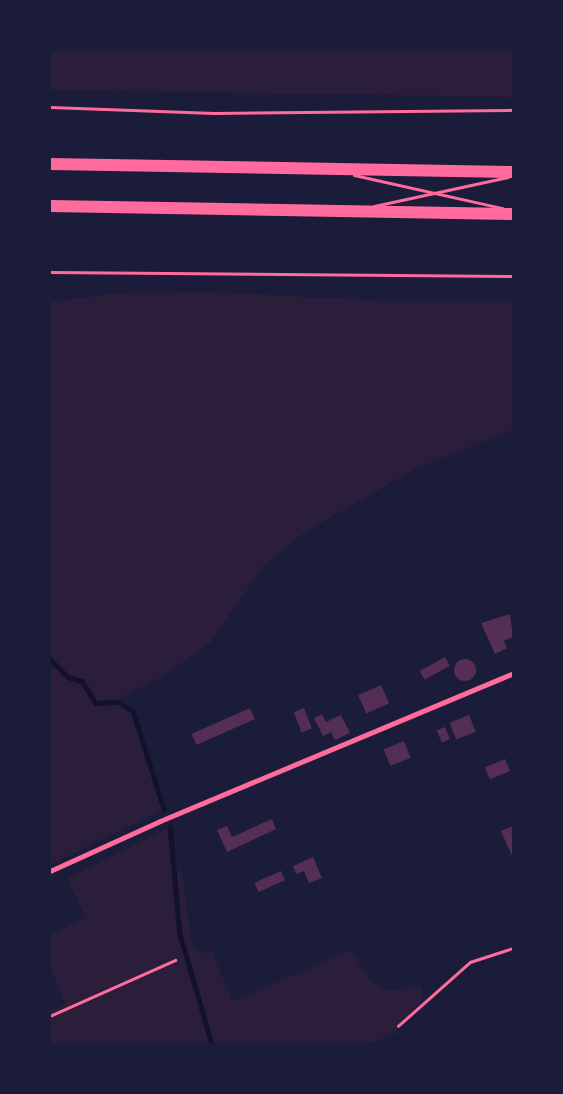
<!DOCTYPE html>
<style>
body{margin:0}
#map{position:relative;width:563px;height:1094px;overflow:hidden;background:#1b1b3a;font-family:Figtree,sans-serif}
div>[style]{position:absolute}
[style*='--x']{left:calc(var(--x)*1px);top:calc(var(--y)*1px);width:calc(var(--w)*1px);rotate:calc(var(--a)*1deg)}
.green>*{inset:0;background:#2a1e3b}
.stream>*{height:4.5px;margin:-2.25px;padding:0 2.25px;transform-origin:2.25px;border-radius:2.25px;background:#12122b}
.building>*{inset:0;background:#542f53;transform-origin:0 0}
.round{border-radius:50%}
.path>*{height:2.5px;margin:-1.25px;padding:0 1.25px;transform-origin:1.25px;border-radius:1.25px;background:#ff6b9d}
.service>*{height:3px;margin:-1.5px;padding:0 1.5px;transform-origin:1.5px;border-radius:1.5px;background:#ff6b9d}
.minor>*{height:5px;margin:-2.5px;padding:0 2.5px;transform-origin:2.5px;border-radius:2.5px;background:#ff6b9d}
.motorway>*{height:12px;margin:-6px;padding:0 6px;transform-origin:6px;border-radius:6px;background:#ff6b9d}
span{translate:-50% -50%;white-space:nowrap;text-align:center;line-height:1.15;-webkit-text-stroke:5px #1b1b3a;paint-order:stroke}
.frame{position:absolute;inset:0;border:51px solid #1b1b3a;pointer-events:none}
</style>
<div id="map">
<div class="green">
<i style="clip-path:polygon(50px 50px,513px 50px,513px 97px,50px 90px)"></i>
<i style="clip-path:polygon(211px 292px,390px 301px,513px 301px,513px 430px,419px 467px,305px 532px,263px 566px,210px 643px,160px 678px,122px 697px,118px 702px,133px 711px,164px 809px,50px 865px,50px 302px,116px 293px)"></i>
<i style="clip-path:polygon(170px 827px,177px 872px,182px 870px,192px 945px,202px 953px,211px 950px,233px 1001px,351px 950px,371px 982px,389px 991px,422px 985px,421px 1002px,398px 1026px,397px 1033px,370px 1044px,50px 1044px,50px 1011px,66px 1004px,50px 968px,50px 935px,86px 917px,67px 879px)"></i>
</div>
<div class="stream">
<i style="--x:50;--y:659;--w:25;--a:45"></i>
<i style="--x:68;--y:677;--w:15;--a:16"></i>
<i style="--x:82;--y:681;--w:26;--a:58"></i>
<i style="--x:96;--y:703;--w:22;--a:-3"></i>
<i style="--x:118;--y:702;--w:17;--a:31"></i>
<i style="--x:133;--y:711;--w:103;--a:72.4"></i>
<i style="--x:170;--y:827;--w:107;--a:84.7"></i>
<i style="--x:180;--y:934;--w:115;--a:73.8"></i>
</div>
<div class="building">
<i style="clip-path:polygon(510px 614px,513px 637px,504px 641px,507px 648px,495px 654px,481px 623px)"></i>
<i style="left:445px;top:657px;width:10px;height:29px;rotate:61deg"></i>
<i class="round" style="left:454px;top:659px;width:22px;height:22px"></i>
<i style="left:381px;top:685px;width:20px;height:25px;rotate:66deg"></i>
<i style="left:250px;top:708px;width:12px;height:64px;rotate:66deg"></i>
<i style="left:304px;top:708px;width:22px;height:11px;rotate:69deg"></i>
<i style="clip-path:polygon(322px 714px,326px 722px,341px 715px,350px 733px,335px 740px,331px 732px,323px 736px,314px 718px)"></i>
<i style="left:469px;top:715px;width:18px;height:21px;rotate:68deg"></i>
<i style="left:445px;top:727px;width:13px;height:9px;rotate:67deg"></i>
<i style="left:404px;top:741px;width:18px;height:22px;rotate:68deg"></i>
<i style="left:505px;top:759px;width:13px;height:22px;rotate:67deg"></i>
<i style="clip-path:polygon(272px 819px,276px 829px,227px 852px,217px 830px,227px 826px,232px 837px)"></i>
<i style="clip-path:polygon(513px 826px,513px 858px,501px 831px)"></i>
<i style="clip-path:polygon(313px 857px,322px 878px,309px 883px,304px 871px,296px 874px,293px 866px)"></i>
<i style="left:281px;top:871px;width:10px;height:29px;rotate:66deg"></i>
</div>
<div class="path">
<i style="--x:50;--y:1016;--w:137;--a:-24.1"></i>
<i style="--x:398;--y:1026;--w:96;--a:-41.6"></i>
<i style="--x:470;--y:962;--w:45;--a:-18"></i>
</div>
<div class="service">
<i style="--x:50;--y:107;--w:164;--a:2.1"></i>
<i style="--x:214;--y:113;--w:299;--a:-0.6"></i>
<i style="--x:354;--y:175;--w:152;--a:12.6"></i>
<i style="--x:374;--y:206;--w:137;--a:-12.2"></i>
<i style="--x:50;--y:272;--w:463;--a:0.5"></i>
</div>
<div class="minor">
<i style="--x:50;--y:871;--w:121;--a:-24.4"></i>
<i style="--x:160;--y:821;--w:383;--a:-22.7"></i>
</div>
<div class="motorway">
<i style="--x:50;--y:164;--w:463;--a:1"></i>
<i style="--x:50;--y:206;--w:463;--a:1"></i>
</div>
<div class="frame"></div>
</div>
